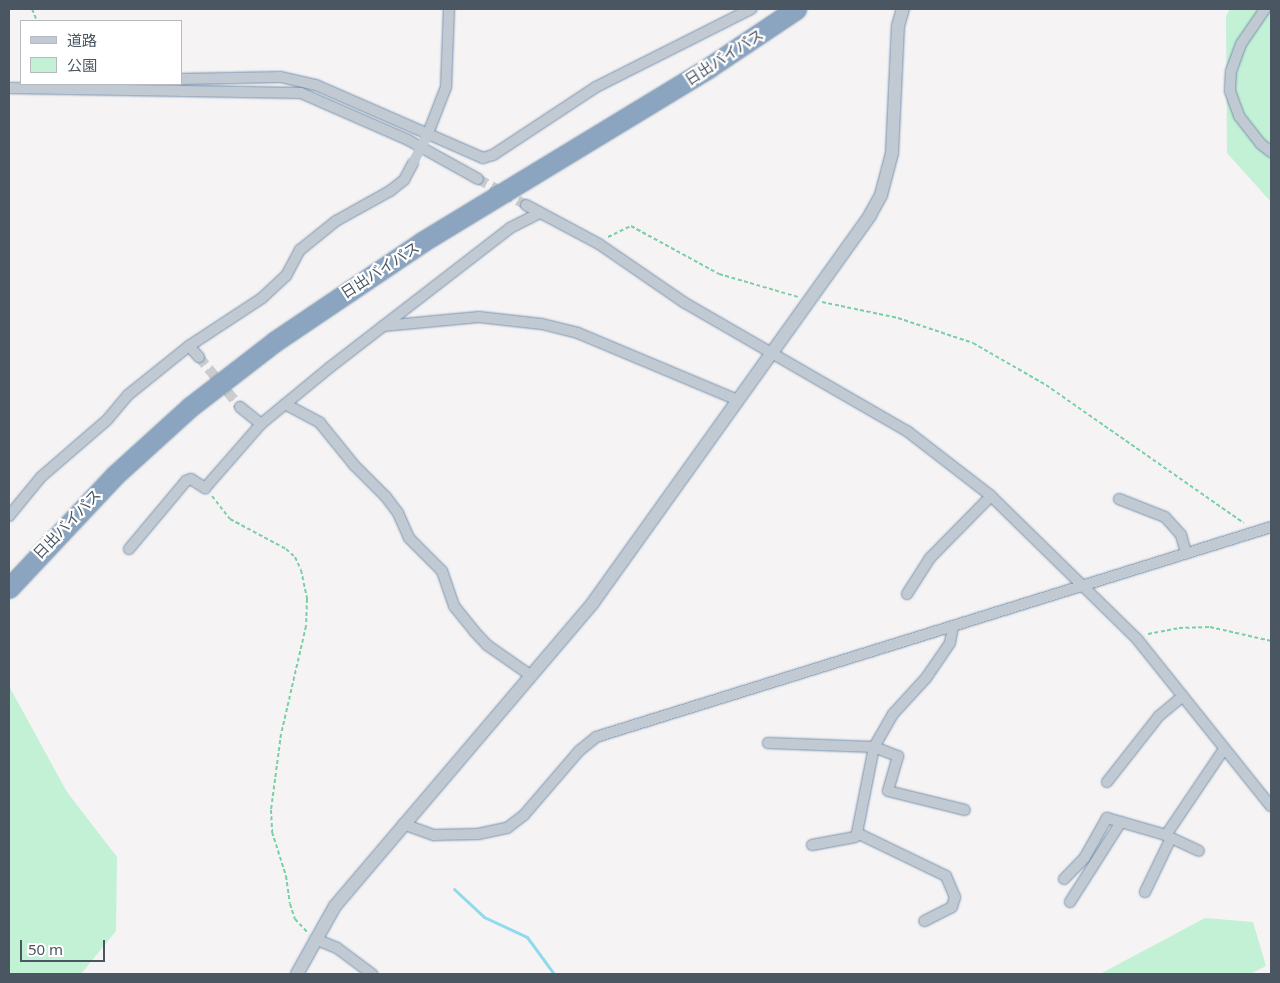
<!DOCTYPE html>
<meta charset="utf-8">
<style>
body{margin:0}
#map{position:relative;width:1280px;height:983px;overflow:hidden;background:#f5f3f3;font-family:"Noto Sans","Noto Sans JP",sans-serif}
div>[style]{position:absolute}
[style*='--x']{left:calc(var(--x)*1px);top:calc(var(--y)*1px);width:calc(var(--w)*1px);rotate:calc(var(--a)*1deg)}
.green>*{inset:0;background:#c3f1d5}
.stream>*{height:3px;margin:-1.5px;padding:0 1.5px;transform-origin:1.5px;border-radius:1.5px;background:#90daee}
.minor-tunnel>*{height:10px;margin-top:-5px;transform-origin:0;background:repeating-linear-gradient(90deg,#caccce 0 10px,transparent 0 15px)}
.path>*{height:2px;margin-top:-1px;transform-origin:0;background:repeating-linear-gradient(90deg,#7ad0a6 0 4px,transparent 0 6.5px)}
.roads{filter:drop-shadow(0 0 1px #7690ad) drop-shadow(0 0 1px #7690ad)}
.minor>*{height:10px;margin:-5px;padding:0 5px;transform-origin:5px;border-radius:5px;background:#c1cad2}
.tertiary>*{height:12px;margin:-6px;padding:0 6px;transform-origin:6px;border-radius:6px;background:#c1cad2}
.motorway>*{height:19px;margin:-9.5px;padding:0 9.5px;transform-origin:9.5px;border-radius:9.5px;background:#8ba5c1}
.minor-bridge>*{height:10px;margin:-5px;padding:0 5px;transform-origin:5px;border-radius:5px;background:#c1cad2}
span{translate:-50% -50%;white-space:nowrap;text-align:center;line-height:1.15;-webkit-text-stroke:4.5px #fff;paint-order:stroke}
.street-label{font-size:15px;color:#4a5661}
.frame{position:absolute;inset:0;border:10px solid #4a5661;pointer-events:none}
.legend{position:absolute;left:20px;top:20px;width:162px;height:65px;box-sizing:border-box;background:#fff;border:1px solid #b7bbc0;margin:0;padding:6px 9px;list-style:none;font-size:15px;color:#4a5661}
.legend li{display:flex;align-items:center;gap:10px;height:25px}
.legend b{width:25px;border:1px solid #b7bbc0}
.scale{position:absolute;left:20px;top:940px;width:85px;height:22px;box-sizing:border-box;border:2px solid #4a5661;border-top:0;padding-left:6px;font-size:15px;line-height:18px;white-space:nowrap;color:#4a5661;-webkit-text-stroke:4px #fff;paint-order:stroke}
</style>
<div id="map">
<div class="green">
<i style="clip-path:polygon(1230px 9px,1271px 9px,1271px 202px,1227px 153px,1226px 16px)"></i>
<i style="clip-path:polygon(9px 686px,67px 792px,117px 857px,116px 931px,81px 974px,9px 974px)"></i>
<i style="clip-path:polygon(1205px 918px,1253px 922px,1266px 966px,1250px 974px,1100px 974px)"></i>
</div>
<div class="stream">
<i style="--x:454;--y:889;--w:41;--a:43"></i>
<i style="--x:484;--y:917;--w:47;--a:24.9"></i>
<i style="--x:527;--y:937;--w:46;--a:53.9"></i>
</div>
<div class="minor-tunnel">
<i style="--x:478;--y:179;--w:55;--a:28.4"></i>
<i style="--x:199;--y:357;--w:65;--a:50.6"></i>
</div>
<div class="path">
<i style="--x:32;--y:9;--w:13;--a:67"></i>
<i style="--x:608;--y:237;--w:25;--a:-26"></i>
<i style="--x:631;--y:226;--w:100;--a:28.6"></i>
<i style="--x:719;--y:274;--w:82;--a:16.2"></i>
<i style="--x:822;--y:302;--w:78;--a:11.9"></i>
<i style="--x:898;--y:318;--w:79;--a:18.4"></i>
<i style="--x:973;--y:343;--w:84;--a:29.9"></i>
<i style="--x:1046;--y:385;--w:241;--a:34.9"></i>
<i style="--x:212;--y:496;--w:29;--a:52"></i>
<i style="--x:230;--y:519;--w:64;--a:28.2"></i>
<i style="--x:286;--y:549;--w:12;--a:42"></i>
<i style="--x:295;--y:557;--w:14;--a:65"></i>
<i style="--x:301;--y:570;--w:30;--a:78"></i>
<i style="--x:307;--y:599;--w:27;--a:92"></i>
<i style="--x:306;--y:626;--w:111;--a:103"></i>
<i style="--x:281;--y:734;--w:77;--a:97.5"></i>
<i style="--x:271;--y:810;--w:22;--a:87"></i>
<i style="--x:272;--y:832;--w:46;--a:72.3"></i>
<i style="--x:286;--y:876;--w:28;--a:82"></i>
<i style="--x:290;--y:904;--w:16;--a:72"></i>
<i style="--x:295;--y:919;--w:19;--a:47"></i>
<i style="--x:1148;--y:634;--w:32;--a:-11"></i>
<i style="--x:1179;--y:628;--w:31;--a:-2"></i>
<i style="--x:1210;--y:627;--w:63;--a:12.9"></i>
</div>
<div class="roads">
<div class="minor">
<i style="--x:1265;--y:9;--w:42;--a:124.4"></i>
<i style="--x:1241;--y:44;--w:29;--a:110"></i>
<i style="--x:1231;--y:71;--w:20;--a:93"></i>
<i style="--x:1230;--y:91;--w:27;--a:70"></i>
<i style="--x:1239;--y:116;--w:36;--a:52"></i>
<i style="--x:1261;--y:144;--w:13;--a:39"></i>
<i style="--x:181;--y:79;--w:100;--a:-1.1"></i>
<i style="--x:281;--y:77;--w:36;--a:13"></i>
<i style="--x:316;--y:85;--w:182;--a:23.6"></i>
<i style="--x:483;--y:158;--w:10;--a:-17"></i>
<i style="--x:493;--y:155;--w:123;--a:-33.4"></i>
<i style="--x:596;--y:87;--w:174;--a:-26.7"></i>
<i style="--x:9;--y:88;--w:292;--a:1"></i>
<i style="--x:301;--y:93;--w:117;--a:23.7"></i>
<i style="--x:408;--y:140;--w:80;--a:29.1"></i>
<i style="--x:427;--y:136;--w:53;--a:-68.8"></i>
<i style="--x:446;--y:87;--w:78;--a:-87.8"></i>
<i style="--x:526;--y:205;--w:83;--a:28.1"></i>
<i style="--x:599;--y:244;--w:104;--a:34.5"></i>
<i style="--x:685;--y:303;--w:256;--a:30"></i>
<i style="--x:907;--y:431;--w:106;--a:37.7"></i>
<i style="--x:991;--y:496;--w:204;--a:44.4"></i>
<i style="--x:1137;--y:639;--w:214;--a:51.3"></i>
<i style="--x:383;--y:326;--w:96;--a:-5.4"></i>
<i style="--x:479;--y:317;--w:63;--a:6.3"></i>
<i style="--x:542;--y:324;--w:37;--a:14"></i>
<i style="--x:578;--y:333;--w:173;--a:22.8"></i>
<i style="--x:189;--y:346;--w:15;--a:48"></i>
<i style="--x:285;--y:404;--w:40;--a:28"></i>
<i style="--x:320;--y:423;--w:54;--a:51"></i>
<i style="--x:354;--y:465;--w:45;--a:45"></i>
<i style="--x:386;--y:497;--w:20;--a:53"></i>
<i style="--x:398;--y:513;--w:27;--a:66"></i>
<i style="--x:409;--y:538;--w:47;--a:45"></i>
<i style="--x:442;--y:571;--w:37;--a:71"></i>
<i style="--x:454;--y:606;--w:32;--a:51"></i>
<i style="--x:474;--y:631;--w:19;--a:47"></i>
<i style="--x:487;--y:645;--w:52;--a:34.9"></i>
<i style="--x:240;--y:407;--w:27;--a:39"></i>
<i style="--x:1119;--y:499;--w:49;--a:21.4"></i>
<i style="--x:1165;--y:517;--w:24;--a:48"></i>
<i style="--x:1181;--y:535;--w:19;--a:74"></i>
<i style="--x:9;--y:516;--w:50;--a:-50.6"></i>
<i style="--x:41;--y:477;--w:87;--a:-40.8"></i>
<i style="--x:107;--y:420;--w:33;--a:-50"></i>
<i style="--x:128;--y:395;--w:78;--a:-38.8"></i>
<i style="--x:189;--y:346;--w:87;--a:-33.3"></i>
<i style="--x:262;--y:298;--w:33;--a:-43"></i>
<i style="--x:286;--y:276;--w:30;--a:-62"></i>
<i style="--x:300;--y:250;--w:46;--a:-38.9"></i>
<i style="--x:336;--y:221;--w:62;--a:-29.1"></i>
<i style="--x:390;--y:191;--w:18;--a:-38"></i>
<i style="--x:404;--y:180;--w:19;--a:-62"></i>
<i style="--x:129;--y:549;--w:89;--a:-50"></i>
<i style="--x:186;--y:481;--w:5;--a:-22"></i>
<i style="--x:191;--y:479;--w:17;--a:33"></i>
<i style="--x:205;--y:488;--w:85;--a:-48.8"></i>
<i style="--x:261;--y:424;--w:88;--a:-39.5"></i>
<i style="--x:329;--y:368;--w:229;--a:-37.7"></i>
<i style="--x:510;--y:228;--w:33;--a:-27"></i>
<i style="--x:907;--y:594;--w:43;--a:-57.4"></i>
<i style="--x:930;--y:558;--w:87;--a:-45.5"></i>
<i style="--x:953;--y:627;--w:16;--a:101"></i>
<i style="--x:950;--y:643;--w:42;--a:124.4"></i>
<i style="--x:926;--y:678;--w:49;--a:132.5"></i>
<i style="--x:893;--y:714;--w:38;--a:120"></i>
<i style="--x:874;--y:747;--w:26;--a:21"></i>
<i style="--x:898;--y:756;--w:36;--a:106"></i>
<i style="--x:888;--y:791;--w:79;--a:13.9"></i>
<i style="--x:768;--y:743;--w:106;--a:2.2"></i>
<i style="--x:874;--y:747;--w:88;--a:101.2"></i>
<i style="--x:857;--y:833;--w:99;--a:25.8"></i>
<i style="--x:946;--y:876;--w:23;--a:67"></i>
<i style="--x:955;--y:897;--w:10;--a:107"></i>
<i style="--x:952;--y:907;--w:31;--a:153"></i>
<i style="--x:1107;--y:782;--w:84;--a:-51.8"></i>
<i style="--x:1159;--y:716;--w:31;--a:-40"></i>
<i style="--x:403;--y:824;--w:33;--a:20"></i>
<i style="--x:434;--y:835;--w:44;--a:-1.3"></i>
<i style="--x:478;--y:834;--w:30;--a:-12"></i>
<i style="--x:507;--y:828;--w:21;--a:-37"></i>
<i style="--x:524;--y:815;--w:84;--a:-49.3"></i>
<i style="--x:579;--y:751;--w:22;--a:-39"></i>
<i style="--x:596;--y:737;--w:707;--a:-17.28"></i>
<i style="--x:1167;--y:836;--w:35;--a:25"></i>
<i style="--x:812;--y:845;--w:44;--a:-10.5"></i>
<i style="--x:855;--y:837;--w:4;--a:-63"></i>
<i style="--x:1064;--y:879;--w:30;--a:-46"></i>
<i style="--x:1085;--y:857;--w:45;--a:-60.6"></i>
<i style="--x:1107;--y:818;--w:61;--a:16.1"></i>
<i style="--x:1166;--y:835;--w:104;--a:-56"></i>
<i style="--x:1145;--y:892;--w:60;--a:-64.3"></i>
<i style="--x:1070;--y:902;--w:95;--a:-57.5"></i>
<i style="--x:315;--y:939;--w:24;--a:22"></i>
<i style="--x:337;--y:948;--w:44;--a:36.6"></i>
</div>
<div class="tertiary">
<i style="--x:297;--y:974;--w:78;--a:-60.8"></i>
<i style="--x:335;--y:906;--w:397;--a:-49.6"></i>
<i style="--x:592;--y:604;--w:478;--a:-54.4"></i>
<i style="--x:870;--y:215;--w:23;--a:-61"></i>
<i style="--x:881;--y:195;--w:43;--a:-75.3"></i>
<i style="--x:892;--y:153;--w:127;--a:-87.3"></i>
<i style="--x:898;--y:26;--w:18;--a:-74"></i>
</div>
<div class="motorway">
<i style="--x:9;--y:588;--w:154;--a:-46.8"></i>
<i style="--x:114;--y:476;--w:103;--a:-42.2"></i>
<i style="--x:190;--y:407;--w:106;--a:-37.7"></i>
<i style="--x:274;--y:342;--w:179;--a:-34"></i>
<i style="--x:422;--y:242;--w:335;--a:-31.3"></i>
<i style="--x:708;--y:68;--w:106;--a:-33.8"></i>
</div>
</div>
<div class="minor-bridge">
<i style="--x:413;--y:163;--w:28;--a:-63"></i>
</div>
<div class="street-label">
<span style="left:724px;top:57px;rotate:-33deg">日出バイパス</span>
<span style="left:380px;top:270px;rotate:-33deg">日出バイパス</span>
<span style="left:67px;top:524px;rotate:-46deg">日出バイパス</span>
</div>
<div class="frame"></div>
<ul class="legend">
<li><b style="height:6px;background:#c1cad2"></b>道路</li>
<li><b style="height:14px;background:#c3f1d5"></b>公園</li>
</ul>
<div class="scale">50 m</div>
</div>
